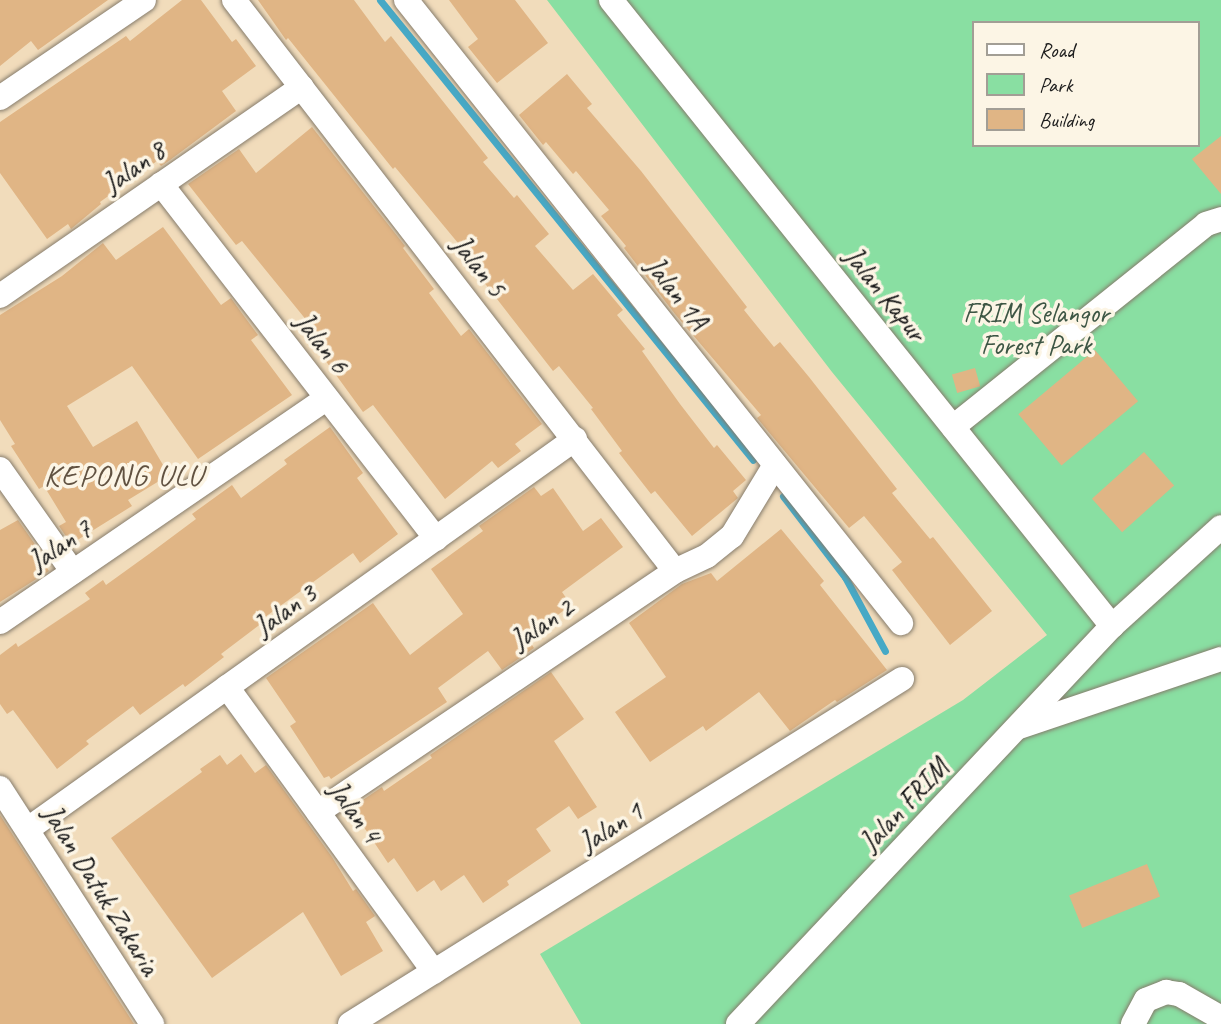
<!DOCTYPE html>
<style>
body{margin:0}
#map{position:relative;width:1221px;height:1024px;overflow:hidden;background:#f1dcbb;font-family:Caveat,sans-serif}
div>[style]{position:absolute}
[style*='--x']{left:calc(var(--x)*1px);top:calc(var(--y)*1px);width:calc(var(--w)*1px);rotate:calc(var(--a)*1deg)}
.green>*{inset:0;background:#89dfa2}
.stream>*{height:7px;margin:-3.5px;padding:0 3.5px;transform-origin:3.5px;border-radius:3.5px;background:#46a9c6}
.building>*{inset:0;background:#e0b585;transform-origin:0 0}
.roads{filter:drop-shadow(0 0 2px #867c6c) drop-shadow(0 0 2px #867c6c)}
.minor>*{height:24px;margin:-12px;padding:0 12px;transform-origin:12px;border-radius:12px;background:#fff}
span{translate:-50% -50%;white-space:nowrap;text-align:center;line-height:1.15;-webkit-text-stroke:7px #fcf5e5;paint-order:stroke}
.street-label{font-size:28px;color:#1c1c1c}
.park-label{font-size:28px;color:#3d5644}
.neighbourhood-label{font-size:30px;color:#615241;letter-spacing:2px}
.legend{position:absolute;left:972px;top:21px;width:228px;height:126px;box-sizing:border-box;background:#fcf5e5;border:2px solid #a29e95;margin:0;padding:9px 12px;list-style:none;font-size:21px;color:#1c1c1c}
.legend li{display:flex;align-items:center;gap:14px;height:35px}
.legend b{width:35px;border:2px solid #a29e95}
</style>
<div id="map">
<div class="green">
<i style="clip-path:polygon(evenodd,547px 0,1221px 0,1221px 1024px,581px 1024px,540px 954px,963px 700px,1047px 635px,832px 372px,547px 0,974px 23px,1198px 23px,1198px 145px,974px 145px,974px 23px)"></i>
</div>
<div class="stream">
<i style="--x:380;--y:0;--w:592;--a:50.96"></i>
<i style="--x:783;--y:496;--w:102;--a:52.6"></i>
<i style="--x:845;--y:577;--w:84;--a:61.6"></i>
</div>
<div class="building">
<i style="clip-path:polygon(0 0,108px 0,38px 50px,31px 41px,0 66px)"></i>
<i style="clip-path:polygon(182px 0,201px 0,232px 42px,236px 39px,256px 66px,222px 91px,236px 111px,170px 160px,161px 166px,157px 161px,100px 202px,101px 204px,71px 229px,68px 224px,47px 239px,0 173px,0 122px,126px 36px,130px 41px)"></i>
<i style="clip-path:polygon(258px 0,354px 0,385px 42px,391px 36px,488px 158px,483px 162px,514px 198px,517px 195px,549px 234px,535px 246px,573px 290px,593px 274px,623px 310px,617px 315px,645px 349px,642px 351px,680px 404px,714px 448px,717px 445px,746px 480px,733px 491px,738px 498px,692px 536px,655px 491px,651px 494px,619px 453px,622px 451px,591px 409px,593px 408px,559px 366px,553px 371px,455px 245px,458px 243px,395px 167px,393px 169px,288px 38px,286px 40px)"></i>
<i style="clip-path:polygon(449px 0,515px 0,548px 43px,497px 83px,468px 47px,478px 39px)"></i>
<i style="clip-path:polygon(567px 74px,592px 104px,587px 108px,641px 171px,747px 307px,744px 310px,774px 347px,780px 342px,809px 377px,897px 489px,892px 493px,930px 539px,933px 537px,992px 611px,950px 645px,892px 570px,902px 562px,864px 516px,849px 528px,757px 418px,761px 415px,675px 314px,624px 248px,626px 246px,601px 216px,609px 210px,576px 171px,573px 174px,546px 142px,543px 145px,519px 115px)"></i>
<i style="clip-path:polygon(312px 127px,405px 246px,403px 248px,434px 289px,429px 293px,461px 336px,469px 329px,542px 424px,515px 444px,521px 451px,498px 468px,492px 461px,445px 499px,373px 405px,363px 412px,309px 338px,316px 332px,242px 241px,236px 245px,188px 184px,239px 149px,256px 173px)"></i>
<i style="clip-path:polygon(1221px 136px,1221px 194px,1192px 159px)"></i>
<i style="clip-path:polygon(163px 227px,221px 305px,231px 298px,241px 312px,258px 335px,251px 340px,292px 395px,198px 459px,132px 366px,67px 406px,93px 447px,137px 421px,169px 475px,128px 500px,132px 506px,71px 544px,59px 526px,66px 522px,44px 486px,39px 489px,11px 446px,15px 444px,0 420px,0 315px,62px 276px,103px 243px,116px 260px)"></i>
<i style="left:1095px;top:350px;width:67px;height:100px;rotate:50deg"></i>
<i style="left:975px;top:368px;width:19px;height:24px;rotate:74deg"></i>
<i style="clip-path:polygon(330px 427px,363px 473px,357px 478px,398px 534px,360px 563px,353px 553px,261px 620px,262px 623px,221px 654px,224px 657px,185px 687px,183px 684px,140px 715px,133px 706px,86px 741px,89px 744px,57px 769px,13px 710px,7px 714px,0 704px,0 655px,16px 643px,18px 647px,90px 599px,85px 593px,103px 580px,106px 585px,149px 554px,196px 519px,192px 514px,232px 485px,241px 498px,287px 464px,284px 460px)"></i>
<i style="left:1144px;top:452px;width:45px;height:70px;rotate:48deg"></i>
<i style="clip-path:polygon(534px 487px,541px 496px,553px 488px,583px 531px,601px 518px,623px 547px,562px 592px,571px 605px,527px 638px,534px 648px,502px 670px,488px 651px,438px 688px,447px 702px,331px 779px,329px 776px,324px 778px,290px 726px,296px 722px,266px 678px,373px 603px,410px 655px,463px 614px,431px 569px,483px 531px,479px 526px)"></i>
<i style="clip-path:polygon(18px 520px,46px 560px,43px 562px,49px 571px,0 602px,0 530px)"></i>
<i style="clip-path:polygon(781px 529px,824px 581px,820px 585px,887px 670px,837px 702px,835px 700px,790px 731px,759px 692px,706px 731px,703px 726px,650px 762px,615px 712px,666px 677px,629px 623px,682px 584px,711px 573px,717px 581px)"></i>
<i style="clip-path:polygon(551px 672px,584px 719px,554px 741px,597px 807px,578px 819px,569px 806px,536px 829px,551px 851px,507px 881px,509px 885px,483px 903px,464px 875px,441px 891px,434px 880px,417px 892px,394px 858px,388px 863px,351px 808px,382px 787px,384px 791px,432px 758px,430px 755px)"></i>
<i style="clip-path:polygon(241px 754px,255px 773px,266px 765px,332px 857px,353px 891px,356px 889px,375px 916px,366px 922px,383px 951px,341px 976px,303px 912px,212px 978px,111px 838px,202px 772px,200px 769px,220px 755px,227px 765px)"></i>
<i style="clip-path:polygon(0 815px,134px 1024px,0 1024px)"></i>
<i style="left:1147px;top:864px;width:35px;height:84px;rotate:68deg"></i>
</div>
<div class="roads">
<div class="minor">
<i style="--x:234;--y:0;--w:721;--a:52.32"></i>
<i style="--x:406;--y:0;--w:796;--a:51.53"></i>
<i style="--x:611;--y:0;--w:802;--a:51.33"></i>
<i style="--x:0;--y:98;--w:174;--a:-34.2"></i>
<i style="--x:161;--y:184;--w:449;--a:52.2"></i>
<i style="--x:0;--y:296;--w:367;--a:-34.7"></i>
<i style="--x:953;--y:427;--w:324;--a:-38.7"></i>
<i style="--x:1206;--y:224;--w:16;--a:-18"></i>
<i style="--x:0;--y:469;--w:126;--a:54.7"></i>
<i style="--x:0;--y:622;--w:396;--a:-34.4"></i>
<i style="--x:227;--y:687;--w:352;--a:54"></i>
<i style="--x:1019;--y:727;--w:213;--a:-18.6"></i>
<i style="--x:0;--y:788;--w:281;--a:57.2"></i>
<i style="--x:318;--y:812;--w:431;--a:-34"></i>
<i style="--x:675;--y:571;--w:35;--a:-25"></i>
<i style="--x:707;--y:556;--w:32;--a:-39"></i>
<i style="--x:732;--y:536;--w:83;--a:-58.8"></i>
<i style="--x:28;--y:829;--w:672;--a:-35.49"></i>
<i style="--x:350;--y:1024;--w:651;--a:-32.01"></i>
<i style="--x:738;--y:1024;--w:546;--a:-46.78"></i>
<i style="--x:1112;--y:626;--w:147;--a:-42.2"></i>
<i style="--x:1133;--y:1024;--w:27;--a:-62"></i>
<i style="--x:1146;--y:1000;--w:22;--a:-22"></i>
<i style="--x:1166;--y:992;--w:13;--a:9"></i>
<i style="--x:1179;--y:994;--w:48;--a:29.7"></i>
</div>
</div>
<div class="street-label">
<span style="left:134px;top:167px;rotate:-35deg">Jalan 8</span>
<span style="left:479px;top:266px;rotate:52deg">Jalan 5</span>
<span style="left:677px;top:293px;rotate:52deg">Jalan 1A</span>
<span style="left:885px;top:294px;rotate:51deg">Jalan Kapur</span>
<span style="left:322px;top:343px;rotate:52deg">Jalan 6</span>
<span style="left:60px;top:545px;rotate:-34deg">Jalan 7</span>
<span style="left:285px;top:610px;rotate:-36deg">Jalan 3</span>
<span style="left:542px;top:624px;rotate:-34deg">Jalan 2</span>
<span style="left:904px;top:805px;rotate:-47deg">Jalan FRIM</span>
<span style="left:355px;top:812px;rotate:54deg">Jalan 4</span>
<span style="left:611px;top:827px;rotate:-32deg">Jalan 1</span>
<span style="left:101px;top:890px;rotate:58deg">Jalan Datuk Zakaria</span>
</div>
<div class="park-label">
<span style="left:1036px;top:329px">FRIM Selangor<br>Forest Park</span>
</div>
<div class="neighbourhood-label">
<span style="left:124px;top:475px">KEPONG ULU</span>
</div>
<ul class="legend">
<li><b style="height:9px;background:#fff"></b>Road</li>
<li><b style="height:19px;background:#89dfa2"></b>Park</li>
<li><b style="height:19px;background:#e0b585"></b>Building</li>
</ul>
</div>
